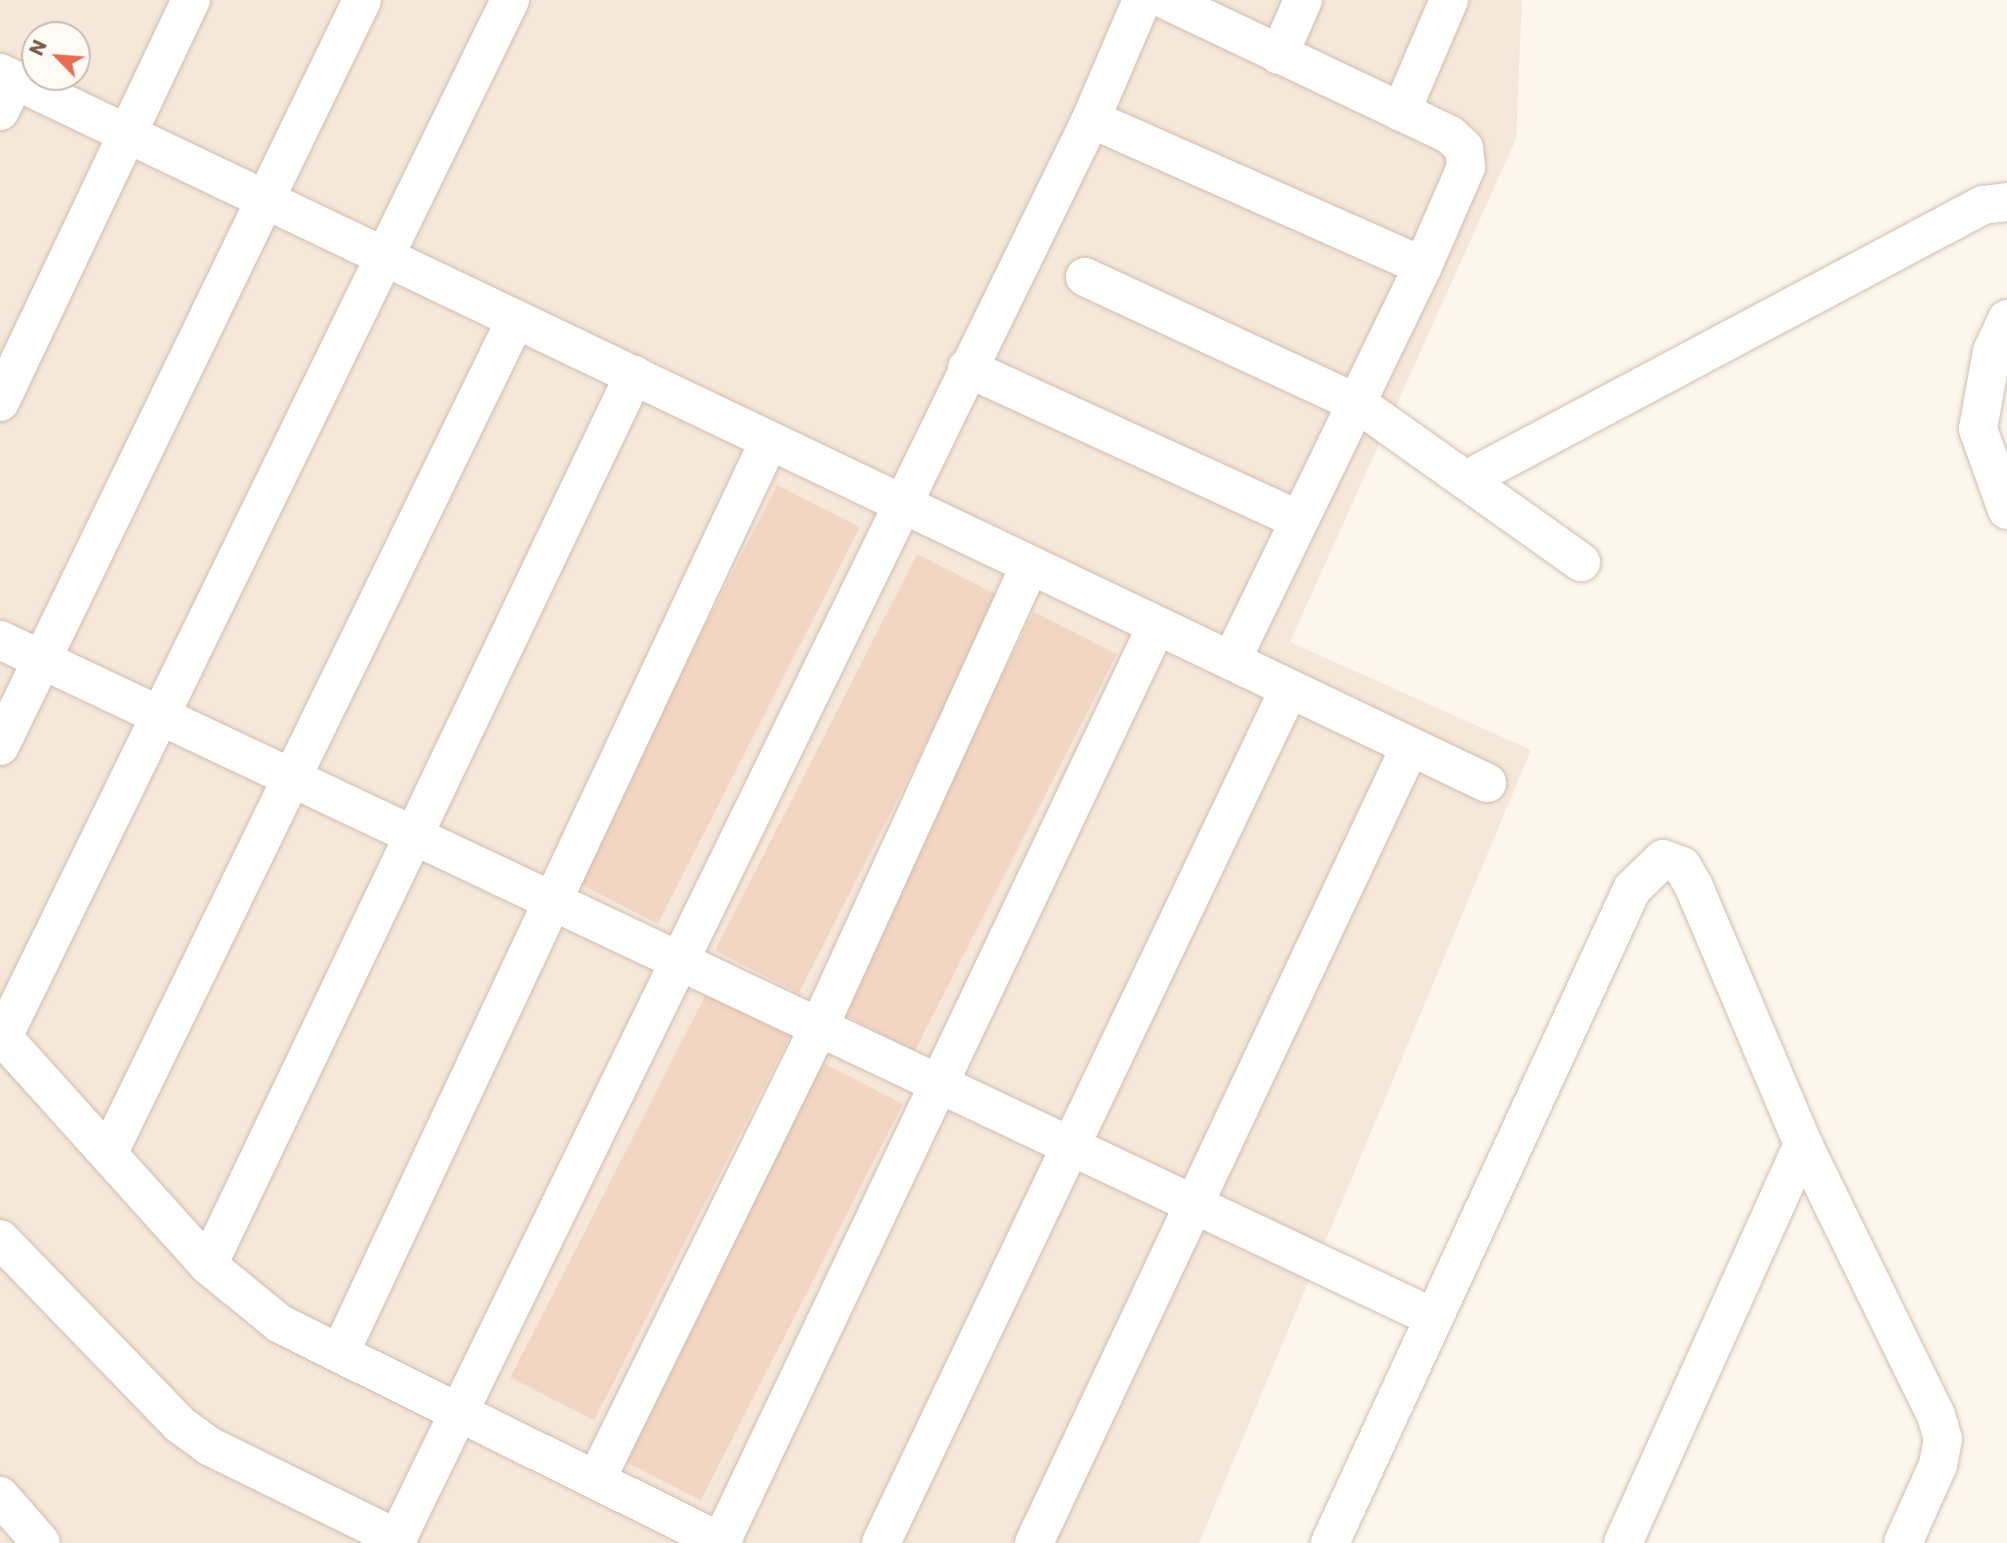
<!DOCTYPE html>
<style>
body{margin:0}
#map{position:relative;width:2007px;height:1543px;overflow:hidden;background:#fdf6ec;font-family:Poppins,sans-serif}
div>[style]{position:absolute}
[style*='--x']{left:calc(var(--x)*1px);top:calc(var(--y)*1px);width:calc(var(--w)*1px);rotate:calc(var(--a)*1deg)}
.residential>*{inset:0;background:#f5e8da}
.building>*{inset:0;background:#f3d5c3;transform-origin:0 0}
.roads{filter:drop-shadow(0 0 2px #d1beb0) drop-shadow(0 0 2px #d1beb0)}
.minor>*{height:38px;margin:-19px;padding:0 19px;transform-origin:19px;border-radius:19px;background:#fff}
span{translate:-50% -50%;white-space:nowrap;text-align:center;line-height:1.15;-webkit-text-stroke:5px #fffaf3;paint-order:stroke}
.north{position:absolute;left:21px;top:21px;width:70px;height:70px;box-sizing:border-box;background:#fffaf3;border:2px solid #cabbb1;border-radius:50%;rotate:295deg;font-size:19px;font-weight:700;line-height:28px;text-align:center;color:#7a5c4d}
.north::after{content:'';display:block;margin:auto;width:24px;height:32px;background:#e76f51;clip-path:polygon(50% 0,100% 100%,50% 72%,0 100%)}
</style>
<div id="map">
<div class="residential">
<i style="clip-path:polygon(evenodd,0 0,1522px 0,1516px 139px,1290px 642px,1531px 750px,1199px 1543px,0 1543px,0 0,35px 35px,77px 35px,77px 77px,35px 77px,35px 35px)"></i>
</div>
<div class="building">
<i style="left:777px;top:485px;width:93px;height:445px;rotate:27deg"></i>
<i style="left:917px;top:554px;width:94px;height:445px;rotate:27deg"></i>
<i style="left:1034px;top:612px;width:93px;height:445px;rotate:27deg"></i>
<i style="left:712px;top:982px;width:94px;height:444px;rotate:27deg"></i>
<i style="left:821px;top:1062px;width:92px;height:445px;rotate:27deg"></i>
</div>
<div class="roads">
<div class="minor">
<i style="--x:1166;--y:0;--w:314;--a:25.4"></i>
<i style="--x:1450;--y:135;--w:19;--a:43"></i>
<i style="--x:1464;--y:148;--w:19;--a:84"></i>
<i style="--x:1466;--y:167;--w:108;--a:113.5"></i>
<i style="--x:1423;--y:266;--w:439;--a:115.9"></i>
<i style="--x:1279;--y:55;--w:60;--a:-66.4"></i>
<i style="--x:0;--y:73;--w:1648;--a:25.52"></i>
<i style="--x:0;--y:111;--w:34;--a:-64"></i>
<i style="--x:1401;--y:112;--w:122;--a:-66.8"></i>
<i style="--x:1091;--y:119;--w:363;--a:23.9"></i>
<i style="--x:1085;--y:277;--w:300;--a:24.9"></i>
<i style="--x:1357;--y:403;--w:275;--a:35.4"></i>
<i style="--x:2007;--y:319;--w:35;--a:115"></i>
<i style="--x:1992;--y:351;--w:79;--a:100.2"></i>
<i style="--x:1978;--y:429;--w:86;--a:70.3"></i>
<i style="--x:967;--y:368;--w:365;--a:24.6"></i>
<i style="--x:0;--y:402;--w:445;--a:-64.6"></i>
<i style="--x:1466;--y:480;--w:586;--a:-28.01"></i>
<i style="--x:1983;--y:205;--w:24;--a:-7"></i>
<i style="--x:0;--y:640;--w:1586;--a:25.3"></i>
<i style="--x:0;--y:746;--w:829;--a:-64.11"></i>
<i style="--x:0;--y:1034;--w:311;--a:48"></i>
<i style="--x:208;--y:1265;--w:93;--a:39.3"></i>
<i style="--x:280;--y:1324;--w:495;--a:26.3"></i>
<i style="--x:0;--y:1043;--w:1161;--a:-63.94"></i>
<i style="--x:108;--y:1154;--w:929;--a:-63.96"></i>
<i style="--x:0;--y:1239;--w:257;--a:45.9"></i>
<i style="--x:179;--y:1424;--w:37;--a:36"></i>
<i style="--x:209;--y:1446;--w:211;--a:26.2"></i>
<i style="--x:208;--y:1265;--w:987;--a:-64.42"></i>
<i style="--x:340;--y:1353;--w:1008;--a:-64.81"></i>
<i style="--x:596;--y:1480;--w:505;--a:-63.79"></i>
<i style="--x:819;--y:1027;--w:508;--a:-65.45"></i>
<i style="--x:0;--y:1496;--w:62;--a:48.9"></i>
<i style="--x:721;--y:1542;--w:1015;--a:-64.57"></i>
<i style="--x:395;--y:1543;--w:1585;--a:-63.95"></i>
<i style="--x:1091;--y:119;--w:129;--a:-66.8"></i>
<i style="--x:881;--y:1543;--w:946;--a:-64.46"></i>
<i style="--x:1034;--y:1543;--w:880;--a:-64.72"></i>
<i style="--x:1330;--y:1543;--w:720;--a:-65.21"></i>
<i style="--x:1632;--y:889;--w:43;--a:-44.1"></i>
<i style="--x:1663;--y:859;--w:20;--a:20"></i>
<i style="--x:1682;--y:866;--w:24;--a:60"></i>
<i style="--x:1694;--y:887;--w:279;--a:67"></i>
<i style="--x:1803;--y:1144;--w:302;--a:63.9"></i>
<i style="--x:1936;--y:1415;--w:25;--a:74"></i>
<i style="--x:1943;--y:1439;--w:26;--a:101"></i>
<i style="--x:1938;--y:1465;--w:85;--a:114.2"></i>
<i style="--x:1623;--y:1543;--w:438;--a:-65.7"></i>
</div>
</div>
<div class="north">N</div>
</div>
